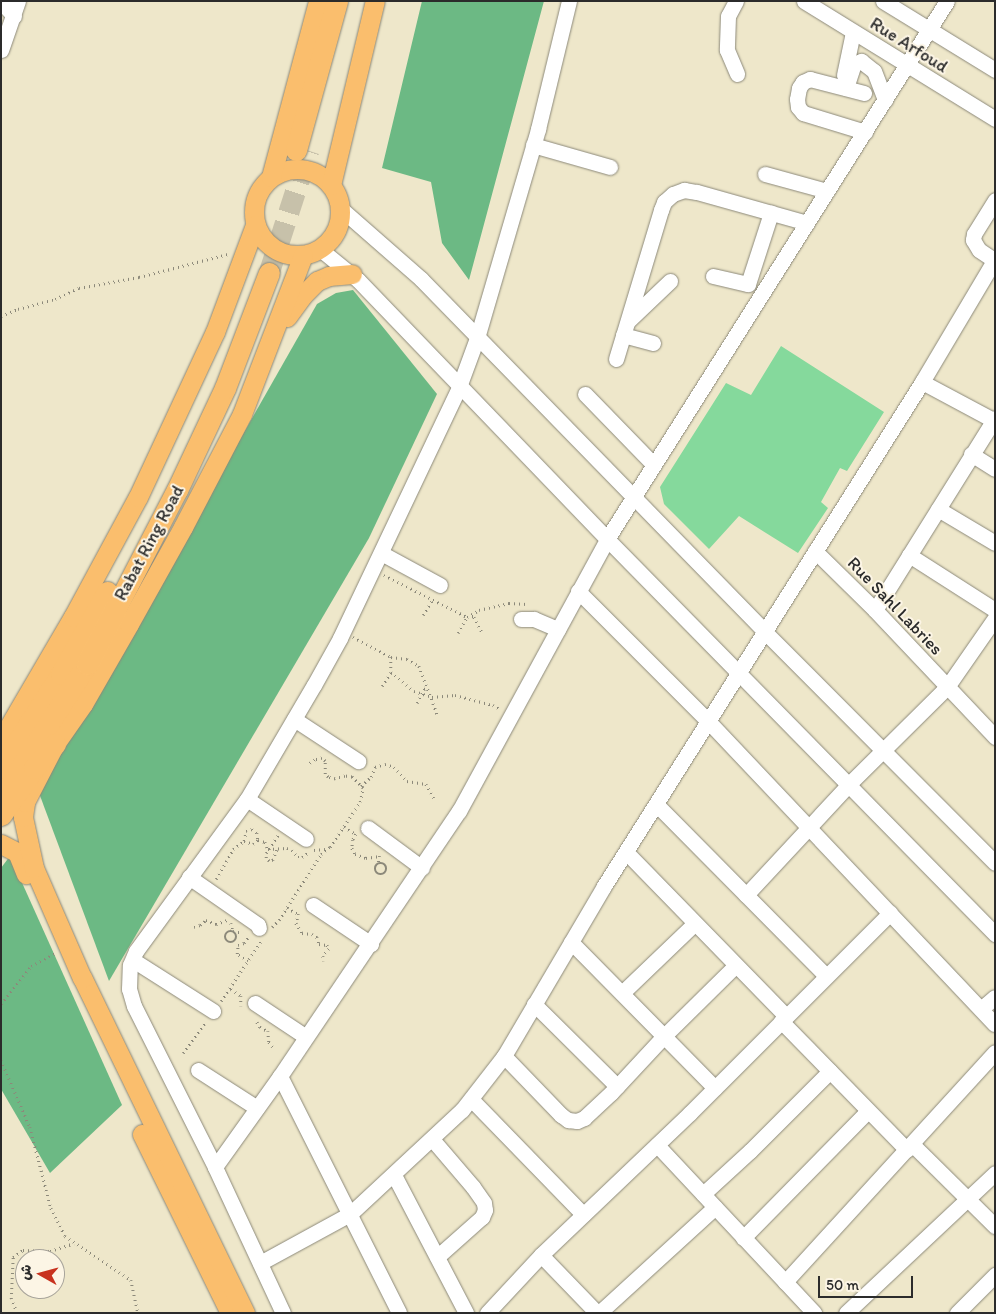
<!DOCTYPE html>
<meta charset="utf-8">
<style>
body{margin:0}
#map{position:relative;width:996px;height:1314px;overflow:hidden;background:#eee7ca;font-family:Itim,"Playpen Sans Arabic",sans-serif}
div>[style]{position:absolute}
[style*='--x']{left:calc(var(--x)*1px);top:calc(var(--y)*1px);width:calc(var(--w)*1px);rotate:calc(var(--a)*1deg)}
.green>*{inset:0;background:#85d99c}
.forest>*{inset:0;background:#6cb984}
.highway-tunnel>*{height:21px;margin-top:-10.5px;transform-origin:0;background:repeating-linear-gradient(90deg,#c7c1aa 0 21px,transparent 0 32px)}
.path>*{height:2.5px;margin-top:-1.25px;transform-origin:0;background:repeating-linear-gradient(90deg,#8c897a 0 1px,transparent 0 5px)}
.path>.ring{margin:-1.25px;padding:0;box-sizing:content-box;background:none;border:2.5px solid #8c897a;border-radius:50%}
.roads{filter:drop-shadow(0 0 1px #8c897a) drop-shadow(0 0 1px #8c897a)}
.minor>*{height:15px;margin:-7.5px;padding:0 7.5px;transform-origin:7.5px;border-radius:7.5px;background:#fff}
.major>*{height:19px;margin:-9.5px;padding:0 9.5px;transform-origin:9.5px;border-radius:9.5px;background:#fabe6d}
.major>.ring{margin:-9.5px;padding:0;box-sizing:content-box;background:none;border:19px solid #fabe6d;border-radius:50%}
.highway>*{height:21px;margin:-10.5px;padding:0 10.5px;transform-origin:10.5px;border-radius:10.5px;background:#fabe6d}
span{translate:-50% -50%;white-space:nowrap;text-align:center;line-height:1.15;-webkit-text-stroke:4px #fcf5e5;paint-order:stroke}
.street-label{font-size:18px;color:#2b2b2b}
.frame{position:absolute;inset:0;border:2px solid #2b2b2b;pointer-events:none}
.north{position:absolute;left:15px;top:1249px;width:50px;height:50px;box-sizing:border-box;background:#fcf5e5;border:1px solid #a8a49b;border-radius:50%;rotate:277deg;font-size:14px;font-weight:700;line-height:20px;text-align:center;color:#2b2b2b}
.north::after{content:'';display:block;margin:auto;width:18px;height:22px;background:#c8321e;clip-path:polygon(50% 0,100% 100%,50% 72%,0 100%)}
.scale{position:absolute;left:818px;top:1276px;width:95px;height:22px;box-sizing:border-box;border:2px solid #2b2b2b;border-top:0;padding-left:6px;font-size:15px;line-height:18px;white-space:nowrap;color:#2b2b2b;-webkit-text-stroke:4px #fcf5e5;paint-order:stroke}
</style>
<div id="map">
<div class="green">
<i style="clip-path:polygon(781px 346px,884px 412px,847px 471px,840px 468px,821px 502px,828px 508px,798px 553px,739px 516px,709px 549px,664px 504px,660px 487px,726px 383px,751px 395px)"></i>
</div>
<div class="forest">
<i style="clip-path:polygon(422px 1px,544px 1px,469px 280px,442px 243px,431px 182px,382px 168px)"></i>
<i style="clip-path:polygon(353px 290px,437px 394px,369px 538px,109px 981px,39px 793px,317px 304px,336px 293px)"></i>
<i style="clip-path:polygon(10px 856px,122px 1105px,50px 1173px,1px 1089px,1px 868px)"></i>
</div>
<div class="highway-tunnel">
<i style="--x:269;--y:273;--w:129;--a:-72"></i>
</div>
<div class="path">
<i style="--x:1;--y:316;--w:18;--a:-22"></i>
<i style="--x:18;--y:309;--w:38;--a:-15"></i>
<i style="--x:55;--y:299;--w:26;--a:-25"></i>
<i style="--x:79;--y:288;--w:61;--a:-10.4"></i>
<i style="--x:139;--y:277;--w:92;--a:-14.5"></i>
<i style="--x:384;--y:575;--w:93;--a:26.8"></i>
<i style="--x:467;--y:617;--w:7;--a:0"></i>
<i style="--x:474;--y:617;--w:19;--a:62"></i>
<i style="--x:423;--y:615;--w:19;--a:-58"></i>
<i style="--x:458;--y:633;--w:18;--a:-61"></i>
<i style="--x:467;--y:617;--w:14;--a:-30"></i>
<i style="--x:479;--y:610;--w:31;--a:-13"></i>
<i style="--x:509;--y:603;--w:18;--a:3"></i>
<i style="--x:353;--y:637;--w:43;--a:27.8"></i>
<i style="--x:391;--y:657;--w:15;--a:90"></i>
<i style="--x:391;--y:672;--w:30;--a:40"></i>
<i style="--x:414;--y:691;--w:19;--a:18"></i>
<i style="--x:432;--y:697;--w:23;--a:-5"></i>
<i style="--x:455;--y:695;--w:39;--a:15"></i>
<i style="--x:493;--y:705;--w:8;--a:30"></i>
<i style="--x:391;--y:657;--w:16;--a:7"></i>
<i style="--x:407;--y:659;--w:14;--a:30"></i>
<i style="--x:419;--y:666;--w:53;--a:69.2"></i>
<i style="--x:382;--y:686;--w:17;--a:-57"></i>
<i style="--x:417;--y:703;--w:16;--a:-63"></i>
<i style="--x:424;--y:689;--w:4;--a:-14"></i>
<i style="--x:361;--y:786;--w:13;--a:-42"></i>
<i style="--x:371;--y:777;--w:11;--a:-68"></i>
<i style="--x:375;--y:767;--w:10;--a:-17"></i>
<i style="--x:385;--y:764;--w:9;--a:18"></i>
<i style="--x:394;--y:767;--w:19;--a:47"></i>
<i style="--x:407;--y:781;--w:19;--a:9"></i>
<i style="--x:426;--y:784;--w:16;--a:60"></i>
<i style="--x:344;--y:827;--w:14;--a:30"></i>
<i style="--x:356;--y:834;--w:7;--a:117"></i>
<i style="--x:353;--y:840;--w:8;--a:97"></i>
<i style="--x:352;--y:848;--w:7;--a:63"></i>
<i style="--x:355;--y:854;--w:12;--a:20"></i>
<i style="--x:366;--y:858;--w:14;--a:-8"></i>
<i style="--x:380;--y:856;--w:9;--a:103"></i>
<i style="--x:244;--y:841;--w:10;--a:-79"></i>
<i style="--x:246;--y:831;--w:6;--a:-18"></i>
<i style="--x:252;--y:829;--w:6;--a:39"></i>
<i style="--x:257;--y:833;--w:7;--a:82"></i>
<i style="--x:277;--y:850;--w:11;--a:112"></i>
<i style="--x:273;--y:860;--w:4;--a:166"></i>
<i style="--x:269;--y:861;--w:4;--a:-135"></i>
<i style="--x:266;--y:858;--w:5;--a:-90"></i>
<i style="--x:266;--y:853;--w:22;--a:-56"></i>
<i style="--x:314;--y:850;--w:11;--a:-5"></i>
<i class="ring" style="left:375.5px;top:863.5px;width:8.5px;height:8.5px"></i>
<i style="--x:216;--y:879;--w:34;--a:-60"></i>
<i style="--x:233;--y:849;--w:14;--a:-36"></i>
<i style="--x:244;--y:841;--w:9;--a:18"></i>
<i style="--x:253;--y:844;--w:6;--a:-39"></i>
<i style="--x:258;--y:840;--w:7;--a:16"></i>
<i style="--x:265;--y:842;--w:8;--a:67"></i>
<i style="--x:268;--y:849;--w:19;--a:-3"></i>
<i style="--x:287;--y:848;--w:5;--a:22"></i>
<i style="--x:292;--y:850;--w:9;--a:49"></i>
<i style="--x:298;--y:857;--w:4;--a:0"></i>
<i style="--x:302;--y:857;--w:9;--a:-36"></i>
<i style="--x:287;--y:908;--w:13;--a:27"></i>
<i style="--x:299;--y:914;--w:9;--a:108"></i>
<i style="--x:296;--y:923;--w:12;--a:59"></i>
<i style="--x:302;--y:933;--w:10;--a:6"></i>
<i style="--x:312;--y:934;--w:6;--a:31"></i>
<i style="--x:317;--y:937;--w:7;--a:74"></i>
<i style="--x:319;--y:944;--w:8;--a:7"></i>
<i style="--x:327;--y:945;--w:4;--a:63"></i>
<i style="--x:329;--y:949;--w:9;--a:131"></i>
<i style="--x:323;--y:956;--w:5;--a:79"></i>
<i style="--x:231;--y:923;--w:8;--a:76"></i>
<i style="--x:233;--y:931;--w:10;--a:11"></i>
<i style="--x:194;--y:927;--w:6;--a:-18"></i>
<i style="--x:200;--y:925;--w:8;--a:-40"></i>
<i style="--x:206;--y:920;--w:11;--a:22"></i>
<i style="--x:216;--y:924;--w:12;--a:-20"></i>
<i style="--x:272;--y:927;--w:10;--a:-45"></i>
<i style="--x:279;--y:920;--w:78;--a:-57.5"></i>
<i style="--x:321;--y:854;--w:11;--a:-38"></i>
<i style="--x:330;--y:847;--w:54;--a:-56.3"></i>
<i style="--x:360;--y:802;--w:14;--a:-78"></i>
<i style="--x:363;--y:788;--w:16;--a:-135"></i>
<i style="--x:352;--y:777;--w:7;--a:-172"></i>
<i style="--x:345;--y:776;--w:10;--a:163"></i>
<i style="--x:335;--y:779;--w:7;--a:-164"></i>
<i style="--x:328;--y:777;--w:4;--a:-135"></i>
<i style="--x:325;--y:774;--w:13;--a:-90"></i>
<i style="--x:325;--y:761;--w:4;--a:-135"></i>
<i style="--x:322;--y:758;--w:7;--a:164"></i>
<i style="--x:315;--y:760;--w:7;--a:146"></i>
<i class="ring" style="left:225px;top:931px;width:9.5px;height:9.5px"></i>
<i style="--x:248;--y:961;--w:13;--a:-148"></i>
<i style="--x:237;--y:954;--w:9;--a:-84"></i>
<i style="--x:238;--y:945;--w:6;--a:-18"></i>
<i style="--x:244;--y:943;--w:9;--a:-54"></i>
<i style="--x:231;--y:989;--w:12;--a:35"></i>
<i style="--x:241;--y:996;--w:10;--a:90"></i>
<i style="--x:221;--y:1001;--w:72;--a:-56.3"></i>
<i style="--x:1;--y:1004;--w:48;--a:-51.7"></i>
<i style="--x:31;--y:966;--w:27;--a:-28"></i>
<i style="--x:257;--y:1022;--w:6;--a:59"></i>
<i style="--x:260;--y:1027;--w:9;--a:27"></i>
<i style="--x:268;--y:1031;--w:11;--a:85"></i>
<i style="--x:269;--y:1042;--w:6;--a:51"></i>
<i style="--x:183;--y:1053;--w:39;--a:-54"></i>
<i style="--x:1;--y:1060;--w:73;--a:66.6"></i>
<i style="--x:30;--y:1127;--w:84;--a:75.5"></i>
<i style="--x:51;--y:1208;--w:31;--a:63"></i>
<i style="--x:65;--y:1236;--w:79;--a:33.7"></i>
<i style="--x:131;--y:1280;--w:34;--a:78"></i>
<i style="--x:17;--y:1313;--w:15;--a:-113"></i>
<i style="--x:11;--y:1299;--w:42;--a:-87.3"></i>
<i style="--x:13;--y:1257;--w:12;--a:-35"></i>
<i style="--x:23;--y:1250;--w:27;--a:2"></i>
<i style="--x:50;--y:1251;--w:25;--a:-18"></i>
</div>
<div class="roads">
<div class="minor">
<i style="--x:736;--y:1;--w:17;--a:118"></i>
<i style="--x:728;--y:16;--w:34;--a:92"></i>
<i style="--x:727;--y:50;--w:26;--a:67"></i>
<i style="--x:804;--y:1;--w:225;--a:31.7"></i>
<i style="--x:883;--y:1;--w:132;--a:31.6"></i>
<i style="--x:1;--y:2;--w:19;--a:47"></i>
<i style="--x:1;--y:50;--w:52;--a:-70.9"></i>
<i style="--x:844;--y:75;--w:44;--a:-78.2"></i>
<i style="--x:846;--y:88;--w:25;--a:-72"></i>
<i style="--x:854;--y:64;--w:8;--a:-23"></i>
<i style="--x:861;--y:61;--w:16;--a:38"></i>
<i style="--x:874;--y:71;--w:31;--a:69"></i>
<i style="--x:864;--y:93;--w:56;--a:-165.5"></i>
<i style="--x:810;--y:79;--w:8;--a:157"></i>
<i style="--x:803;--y:82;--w:7;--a:124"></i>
<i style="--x:799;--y:88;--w:11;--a:100"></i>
<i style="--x:797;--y:99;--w:8;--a:83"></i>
<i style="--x:798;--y:107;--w:8;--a:50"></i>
<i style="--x:803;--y:113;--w:65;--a:17"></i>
<i style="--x:533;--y:145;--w:80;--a:15.9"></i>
<i style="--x:765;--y:174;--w:64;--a:15.3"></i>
<i style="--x:340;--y:208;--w:108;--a:41.2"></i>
<i style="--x:421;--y:279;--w:491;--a:45.7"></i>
<i style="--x:764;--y:631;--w:327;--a:45.1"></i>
<i style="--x:320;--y:249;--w:49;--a:39.2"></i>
<i style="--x:358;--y:280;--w:359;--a:46.1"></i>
<i style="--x:607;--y:539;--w:554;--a:45.51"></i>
<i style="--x:994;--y:260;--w:18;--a:-146"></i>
<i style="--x:979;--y:250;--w:12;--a:-121"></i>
<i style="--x:973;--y:240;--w:6;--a:-81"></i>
<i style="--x:974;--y:234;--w:40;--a:-58"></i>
<i style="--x:713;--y:276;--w:36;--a:13"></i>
<i style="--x:748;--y:284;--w:75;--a:-72.1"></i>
<i style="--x:628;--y:321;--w:58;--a:-43.6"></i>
<i style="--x:623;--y:335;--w:31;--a:15"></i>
<i style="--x:616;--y:359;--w:156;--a:-73.2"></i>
<i style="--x:661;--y:210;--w:9;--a:-69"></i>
<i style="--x:664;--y:202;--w:12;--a:-42"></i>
<i style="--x:673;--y:194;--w:12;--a:-20"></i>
<i style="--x:684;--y:190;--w:13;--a:9"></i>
<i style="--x:697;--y:192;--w:114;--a:15.7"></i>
<i style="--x:922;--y:382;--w:83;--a:28.1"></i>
<i style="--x:585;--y:394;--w:99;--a:45.8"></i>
<i style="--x:971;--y:454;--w:28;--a:32"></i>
<i style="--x:938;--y:509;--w:66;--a:30.8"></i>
<i style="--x:815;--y:551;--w:84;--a:44.5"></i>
<i style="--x:875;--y:610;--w:175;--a:46.6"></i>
<i style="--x:381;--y:553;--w:67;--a:28.5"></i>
<i style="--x:909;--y:555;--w:102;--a:32.6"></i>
<i style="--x:578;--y:591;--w:184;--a:45"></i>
<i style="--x:708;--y:721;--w:417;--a:46.6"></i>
<i style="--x:875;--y:610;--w:226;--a:-58"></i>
<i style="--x:521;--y:619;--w:13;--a:0"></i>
<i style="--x:534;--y:619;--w:26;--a:23"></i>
<i style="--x:294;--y:719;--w:77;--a:33.3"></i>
<i style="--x:247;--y:799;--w:71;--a:34.1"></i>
<i style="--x:656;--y:804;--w:242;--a:45.3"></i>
<i style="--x:368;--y:828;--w:67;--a:36.5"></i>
<i style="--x:626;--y:852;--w:229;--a:45.7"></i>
<i style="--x:189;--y:877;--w:84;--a:34.8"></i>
<i style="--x:258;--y:925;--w:3;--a:72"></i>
<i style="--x:746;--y:895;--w:151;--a:-47.1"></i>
<i style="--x:849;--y:784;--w:138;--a:-44.7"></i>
<i style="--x:947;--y:687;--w:84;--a:-55.2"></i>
<i style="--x:313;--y:905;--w:70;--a:33.9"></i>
<i style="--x:571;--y:942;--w:205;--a:45.4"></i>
<i style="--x:133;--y:960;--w:95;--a:32.5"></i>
<i style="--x:622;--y:993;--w:101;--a:-43.8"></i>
<i style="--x:255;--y:1003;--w:61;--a:33.7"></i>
<i style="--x:534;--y:1004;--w:117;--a:44.7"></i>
<i style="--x:981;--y:1009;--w:18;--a:-41"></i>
<i style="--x:781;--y:1021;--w:180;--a:45.7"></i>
<i style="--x:504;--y:1056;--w:82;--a:46"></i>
<i style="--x:561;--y:1115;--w:9;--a:36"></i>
<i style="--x:568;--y:1120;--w:9;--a:6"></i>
<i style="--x:577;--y:1121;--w:8;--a:-23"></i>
<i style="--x:584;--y:1118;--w:37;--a:-43"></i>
<i style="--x:611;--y:1093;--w:78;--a:-47.1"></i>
<i style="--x:664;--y:1036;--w:100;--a:-44.6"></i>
<i style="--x:198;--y:1070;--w:70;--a:32.8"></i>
<i style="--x:280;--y:1076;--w:265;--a:63.3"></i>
<i style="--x:471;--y:1099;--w:161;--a:45.8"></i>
<i style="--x:432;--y:1139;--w:63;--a:49.5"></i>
<i style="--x:473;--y:1187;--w:19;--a:55"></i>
<i style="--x:484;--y:1203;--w:7;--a:82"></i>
<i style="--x:485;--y:1210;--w:8;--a:113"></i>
<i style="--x:482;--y:1217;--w:60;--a:138.4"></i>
<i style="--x:912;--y:1144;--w:117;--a:44.7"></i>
<i style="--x:657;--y:1145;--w:230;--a:46.9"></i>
<i style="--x:215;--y:1167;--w:112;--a:-54.5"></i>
<i style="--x:280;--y:1076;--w:320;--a:-56"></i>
<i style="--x:459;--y:811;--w:310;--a:-61.4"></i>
<i style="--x:607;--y:539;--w:636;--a:-57.71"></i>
<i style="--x:394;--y:1175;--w:156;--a:62.4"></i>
<i style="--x:703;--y:1194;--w:64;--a:-42.5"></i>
<i style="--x:750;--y:1151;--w:113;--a:-45"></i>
<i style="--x:743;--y:1238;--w:178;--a:-45.5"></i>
<i style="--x:541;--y:1255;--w:81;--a:46"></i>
<i style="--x:260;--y:1263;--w:102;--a:-28.6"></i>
<i style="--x:350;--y:1214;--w:153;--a:-42.9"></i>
<i style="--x:462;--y:1110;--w:68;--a:-52.1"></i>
<i style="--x:504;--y:1056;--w:197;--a:-59.5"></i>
<i style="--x:604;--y:886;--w:596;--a:-57.75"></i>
<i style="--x:922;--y:382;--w:143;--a:-59.3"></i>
<i style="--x:785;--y:1282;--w:311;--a:-47.6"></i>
<i style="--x:283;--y:1313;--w:161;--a:-115"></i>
<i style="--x:215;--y:1167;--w:180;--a:-116.7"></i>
<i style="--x:134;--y:1006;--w:18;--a:-106"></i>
<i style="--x:129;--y:989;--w:24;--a:-88"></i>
<i style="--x:130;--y:965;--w:15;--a:-67"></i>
<i style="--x:136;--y:951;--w:188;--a:-53.9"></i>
<i style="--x:247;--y:799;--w:132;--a:-59.6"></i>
<i style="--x:314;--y:685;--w:54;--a:-61"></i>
<i style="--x:340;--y:638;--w:278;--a:-64.6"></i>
<i style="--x:459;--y:387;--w:52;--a:-69.8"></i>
<i style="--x:477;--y:338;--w:218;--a:-73.7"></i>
<i style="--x:538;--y:129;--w:132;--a:-76.4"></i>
<i style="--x:487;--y:1313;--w:79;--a:-47"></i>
<i style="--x:541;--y:1255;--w:206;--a:-43.6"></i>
<i style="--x:690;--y:1113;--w:283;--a:-45"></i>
<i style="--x:599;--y:1313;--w:157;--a:-42.4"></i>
<i style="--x:846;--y:1313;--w:204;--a:-43.2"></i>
<i style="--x:957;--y:1313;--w:54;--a:-45"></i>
</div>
<div class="major">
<i class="ring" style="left:254px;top:169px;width:67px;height:67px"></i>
<i style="--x:271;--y:177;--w:182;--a:-75"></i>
<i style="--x:331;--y:185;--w:189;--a:-76.6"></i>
<i style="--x:287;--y:317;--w:27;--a:-54"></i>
<i style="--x:303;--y:295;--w:20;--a:-45"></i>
<i style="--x:317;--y:281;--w:13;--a:-23"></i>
<i style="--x:329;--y:276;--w:23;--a:-5"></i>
<i style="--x:1;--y:740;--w:143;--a:-59.7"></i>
<i style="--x:73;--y:617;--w:136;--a:-61.6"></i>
<i style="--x:138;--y:497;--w:182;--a:-65"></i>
<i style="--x:215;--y:332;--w:114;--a:-69.5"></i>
<i style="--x:1;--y:844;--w:18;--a:27"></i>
<i style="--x:17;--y:852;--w:24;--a:68"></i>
<i style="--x:142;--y:1134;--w:199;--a:63.8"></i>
<i style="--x:245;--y:1313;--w:373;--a:-115.9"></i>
<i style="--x:82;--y:978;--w:120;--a:-113.6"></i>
<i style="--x:34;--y:868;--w:52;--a:-102.2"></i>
<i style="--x:23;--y:817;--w:15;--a:-82"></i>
<i style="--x:25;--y:802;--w:65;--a:-62.7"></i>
<i style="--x:55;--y:744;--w:49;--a:-55"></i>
<i style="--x:83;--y:704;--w:92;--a:-60.1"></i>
<i style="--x:129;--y:624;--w:111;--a:-60.9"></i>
<i style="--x:183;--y:527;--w:127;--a:-62.4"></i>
<i style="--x:242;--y:414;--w:170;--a:-69"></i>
</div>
<div class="highway">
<i style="--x:296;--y:150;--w:155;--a:-74.6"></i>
<i style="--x:1;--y:767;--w:111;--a:-57.2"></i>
<i style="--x:61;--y:674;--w:94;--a:-60.7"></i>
<i style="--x:1;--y:798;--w:159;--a:-57.3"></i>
<i style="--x:87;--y:664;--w:196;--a:-62.7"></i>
<i style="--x:177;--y:490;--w:113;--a:-64.8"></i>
<i style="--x:225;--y:388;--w:123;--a:-69.1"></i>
<i style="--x:1;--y:815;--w:57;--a:-54.9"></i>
<i style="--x:34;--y:768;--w:32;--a:-49"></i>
</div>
</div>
<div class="street-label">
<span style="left:909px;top:45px;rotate:32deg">Rue Arfoud</span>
<span style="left:149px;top:543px;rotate:-62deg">Rabat Ring Road</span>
<span style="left:895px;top:606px;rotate:46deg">Rue Sahl Labries</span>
</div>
<div class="frame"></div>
<div class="north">ش</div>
<div class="scale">50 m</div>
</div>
